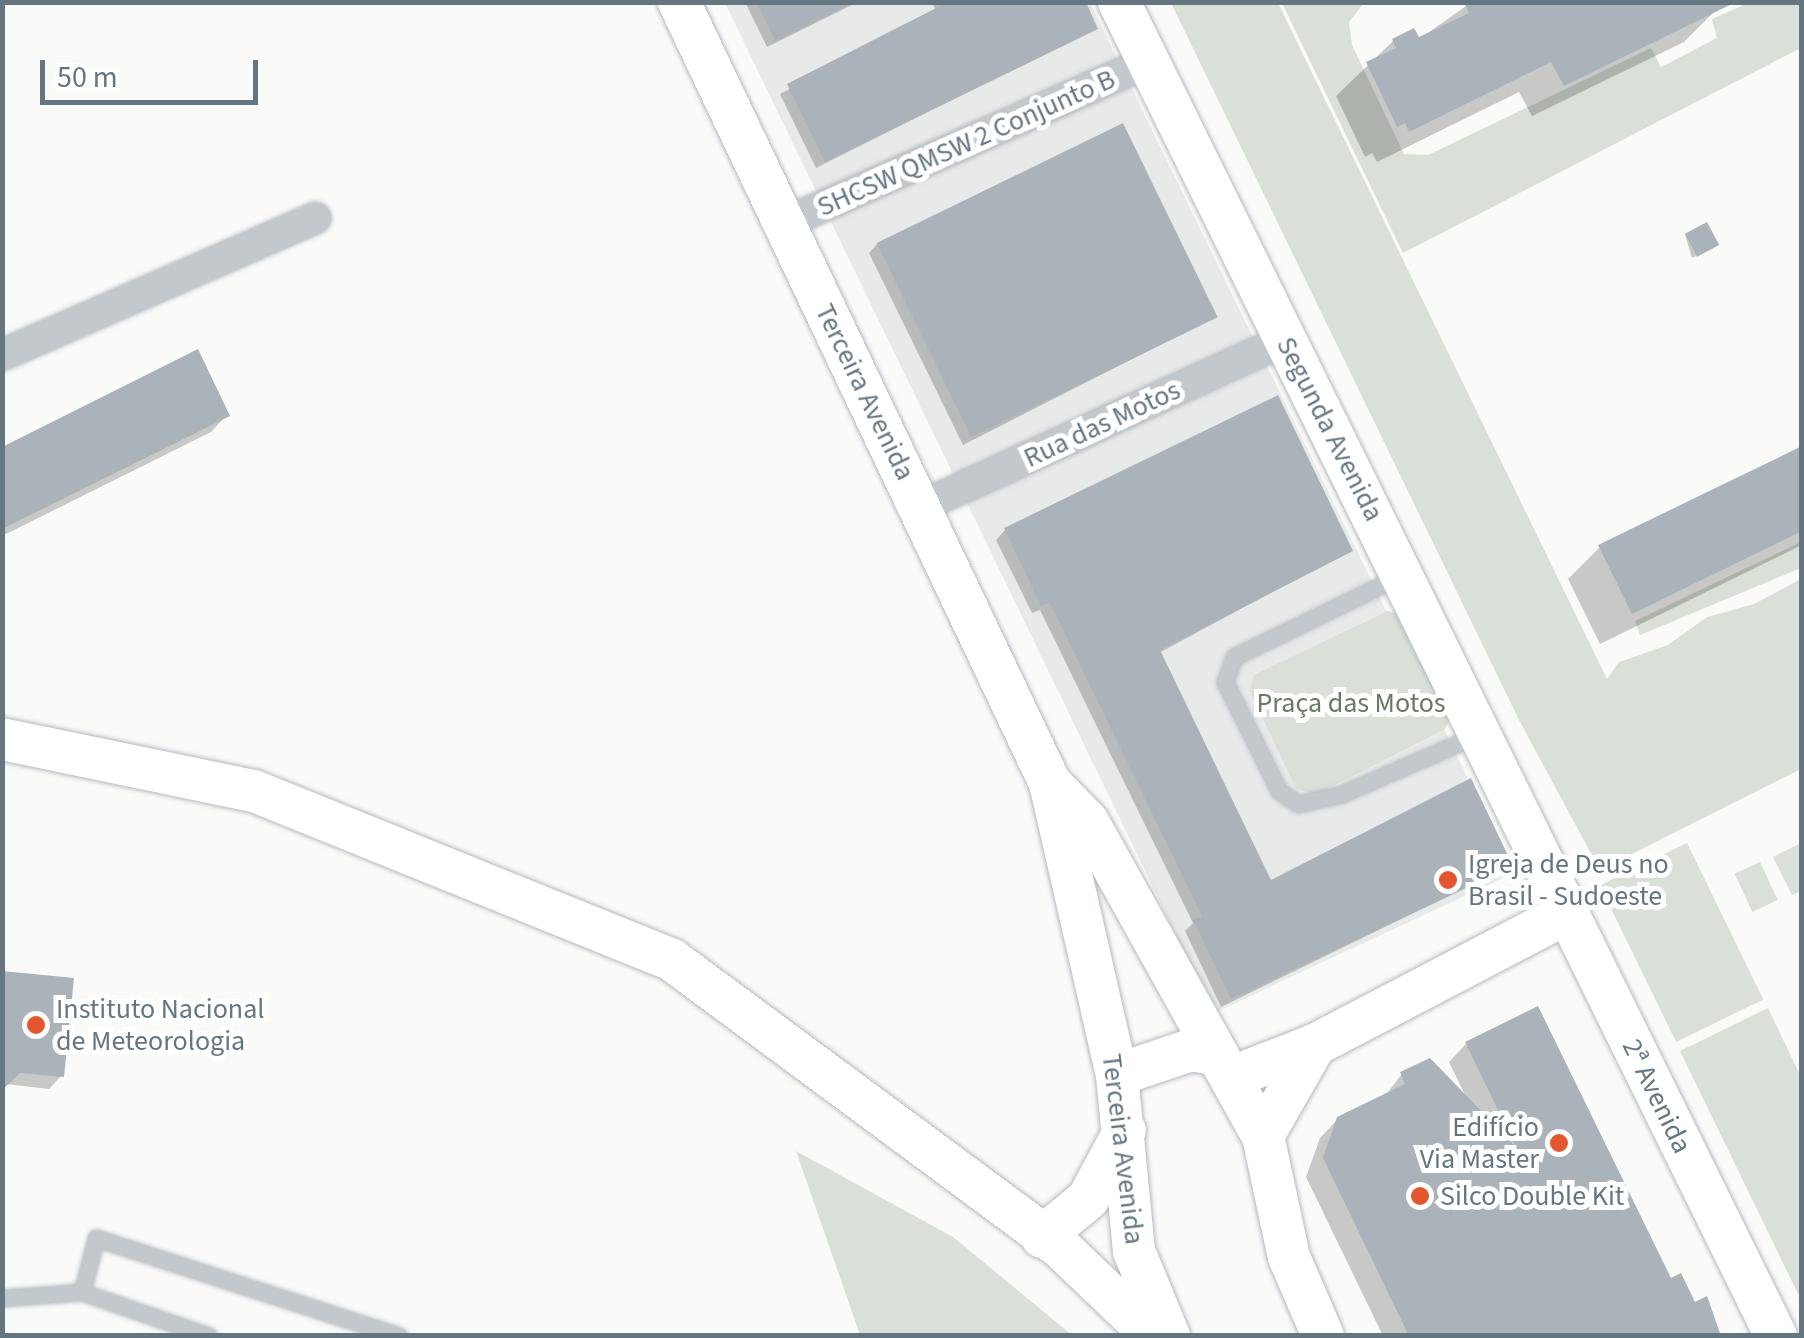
<!DOCTYPE html>
<meta charset="utf-8">
<style>
body{margin:0}
#map{position:relative;width:1804px;height:1338px;overflow:hidden;background:#fafaf8;font-family:"Source Sans 3",sans-serif}
div>[style]{position:absolute}
[style*='--x']{left:calc(var(--x)*1px);top:calc(var(--y)*1px);width:calc(var(--w)*1px);rotate:calc(var(--a)*1deg)}
.built>*{inset:0;background:#e8e9e9}
.green>*{inset:0;background:#dadfd7;transform-origin:0 0}
.shadow>*{inset:0;background:#0003}
.building>*{inset:0;background:#aab3b9;transform-origin:0 0}
.roads{filter:drop-shadow(0 0 2px #b3babf) drop-shadow(0 0 2px #b3babf)}
.lane>*{height:15px;margin:-7.5px;padding:0 7.5px;transform-origin:7.5px;border-radius:7.5px;background:#c3c8cc}
.street>*{height:30px;margin:-15px;padding:0 15px;transform-origin:15px;border-radius:15px;background:#c3c8cc}
.secondary>*{height:42px;margin:-21px;padding:0 21px;transform-origin:21px;border-radius:21px;background:#fff}
.dots>*{width:28px;height:28px;translate:-50% -50%;box-sizing:border-box;border:5px solid #fff;border-radius:50%}
span{translate:-50% -50%;white-space:nowrap;text-align:center;line-height:1.15;-webkit-text-stroke:10px #fff;paint-order:stroke}
.street-label{font-size:28px;color:#657683}
.park-label{font-size:28px;color:#687a64}
.poi-label{font-size:28px;color:#657683}
.left{translate:0 -50%;text-align:left}
.right{translate:-100% -50%;text-align:right}
.frame{position:absolute;inset:0;border:5px solid #657683;pointer-events:none}
.scale{position:absolute;left:40px;top:60px;width:218px;height:45px;box-sizing:border-box;border:5px solid #657683;border-top:0;padding-left:12px;font-size:30px;line-height:35px;white-space:nowrap;color:#657683;-webkit-text-stroke:8px #fff;paint-order:stroke}
</style>
<div id="map">
<div class="built">
<i style="clip-path:polygon(725px 3px,1090px 3px,1514px 873px,1214px 1013px)"></i>
</div>
<div class="green">
<i style="clip-path:polygon(1171px 3px,1278px 3px,1607px 679px,1619px 662px,1668px 645px,1707px 617px,1754px 604px,1801px 579px,1801px 769px,1600px 870px,1520px 722px)"></i>
<i style="clip-path:polygon(1282px 3px,1364px 3px,1349px 22px,1352px 45px,1404px 154px,1428px 155px,1651px 48px,1661px 67px,1717px 38px,1712px 19px,1748px 3px,1801px 3px,1801px 48px,1403px 253px)"></i>
<i style="clip-path:polygon(1801px 542px,1801px 568px,1640px 635px,1635px 621px)"></i>
<i style="clip-path:polygon(1388px 611px,1405px 616px,1452px 714px,1445px 729px,1317px 794px,1296px 789px,1250px 691px,1254px 675px)"></i>
<i style="left:1687px;top:843px;width:174px;height:97px;rotate:64deg"></i>
<i style="clip-path:polygon(1801px 843px,1801px 891px,1792px 895px,1773px 857px)"></i>
<i style="left:1760px;top:862px;width:42px;height:28px;rotate:65deg"></i>
<i style="clip-path:polygon(1768px 1008px,1801px 1077px,1801px 1300px,1680px 1051px)"></i>
<i style="clip-path:polygon(796px 1151px,953px 1237px,1072px 1335px,860px 1335px)"></i>
</div>
<div class="shadow">
<i style="clip-path:polygon(745px 2px,858px 2px,767px 47px)"></i>
<i style="clip-path:polygon(932px 2px,1083px 2px,1095px 28px,816px 168px,780px 94px,936px 11px)"></i>
<i style="clip-path:polygon(1466px 6px,1716px 10px,1684px 42px,1532px 116px,1519px 92px,1377px 162px,1372px 153px,1365px 157px,1336px 96px,1393px 41px,1418px 40px)"></i>
<i style="clip-path:polygon(1685px 235px,1713px 248px,1692px 258px)"></i>
<i style="clip-path:polygon(877px 244px,1215px 317px,963px 445px,869px 253px)"></i>
<i style="clip-path:polygon(227px 415px,211px 432px,2px 536px,2px 449px)"></i>
<i style="clip-path:polygon(1802px 449px,1802px 545px,1600px 644px,1568px 579px,1600px 547px)"></i>
<i style="clip-path:polygon(1005px 530px,1350px 550px,1159px 653px,1270px 883px,1510px 866px,1221px 1007px,1185px 931px,1193px 923px,1040px 610px,1032px 613px,996px 540px)"></i>
<i style="clip-path:polygon(2px 973px,61px 1076px,49px 1089px,5px 1084px)"></i>
<i style="clip-path:polygon(1466px 1044px,1669px 1281px,1720px 1336px,1383px 1336px,1306px 1177px,1320px 1138px,1338px 1119px,1385px 1096px,1401px 1075px,1466px 1097px,1449px 1062px)"></i>
</div>
<div class="building">
<i style="clip-path:polygon(757px 2px,854px 2px,775px 41px)"></i>
<i style="clip-path:polygon(948px 2px,1086px 2px,1098px 29px,825px 162px,787px 84px)"></i>
<i style="clip-path:polygon(1464px 2px,1736px 2px,1564px 86px,1551px 62px,1409px 132px,1405px 123px,1397px 127px,1366px 62px,1396px 48px,1392px 39px,1414px 28px,1419px 37px,1469px 13px)"></i>
<i style="left:1123px;top:123px;width:216px;height:274px;rotate:64deg"></i>
<i style="left:1707px;top:222px;width:26px;height:25px;rotate:62deg"></i>
<i style="clip-path:polygon(198px 349px,230px 416px,2px 529px,2px 447px)"></i>
<i style="clip-path:polygon(1278px 395px,1353px 551px,1160px 650px,1271px 880px,1471px 778px,1513px 866px,1231px 999px,1193px 920px,1202px 916px,1050px 603px,1041px 606px,1004px 528px)"></i>
<i style="clip-path:polygon(1802px 446px,1802px 531px,1632px 614px,1598px 545px)"></i>
<i style="clip-path:polygon(2px 971px,74px 978px,64px 1077px,20px 1073px,2px 1090px)"></i>
<i style="clip-path:polygon(1538px 1006px,1671px 1278px,1681px 1273px,1695px 1302px,1707px 1296px,1721px 1336px,1409px 1336px,1323px 1158px,1337px 1117px,1405px 1084px,1400px 1072px,1430px 1058px,1516px 1147px,1465px 1042px)"></i>
</div>
<div class="roads">
<div class="lane">
<i style="--x:1400;--y:576;--w:185;--a:154"></i>
<i style="--x:1234;--y:657;--w:27;--a:110"></i>
<i style="--x:1225;--y:682;--w:122;--a:63.6"></i>
<i style="--x:1279;--y:791;--w:23;--a:34"></i>
<i style="--x:1298;--y:804;--w:45;--a:-12.8"></i>
<i style="--x:1342;--y:794;--w:147;--a:-23.6"></i>
<i style="--x:82;--y:1292;--w:56;--a:-75.5"></i>
<i style="--x:96;--y:1238;--w:318;--a:17.9"></i>
<i style="--x:2;--y:1298;--w:80;--a:-4.3"></i>
<i style="--x:82;--y:1292;--w:134;--a:19.1"></i>
</div>
<div class="street">
<i style="--x:785;--y:223;--w:397;--a:-23.9"></i>
<i style="--x:2;--y:355;--w:342;--a:-23.6"></i>
<i style="--x:920;--y:507;--w:400;--a:-24.6"></i>
</div>
<div class="secondary">
<i style="--x:679;--y:2;--w:865;--a:64.59"></i>
<i style="--x:1050;--y:783;--w:300;--a:77.1"></i>
<i style="--x:1117;--y:1075;--w:177;--a:84.5"></i>
<i style="--x:1134;--y:1251;--w:92;--a:67.6"></i>
<i style="--x:1119;--y:2;--w:1487;--a:63.78"></i>
<i style="--x:2;--y:739;--w:257;--a:11.7"></i>
<i style="--x:254;--y:791;--w:451;--a:22"></i>
<i style="--x:672;--y:960;--w:485;--a:36.5"></i>
<i style="--x:1062;--y:1249;--w:126;--a:43.7"></i>
<i style="--x:1050;--y:783;--w:54;--a:45.7"></i>
<i style="--x:1088;--y:822;--w:359;--a:60.9"></i>
<i style="--x:1263;--y:1136;--w:124;--a:77.9"></i>
<i style="--x:1289;--y:1257;--w:86;--a:66.7"></i>
<i style="--x:1117;--y:1075;--w:78;--a:-18.7"></i>
<i style="--x:1191;--y:1050;--w:23;--a:10"></i>
<i style="--x:1232;--y:1077;--w:89;--a:-21.1"></i>
<i style="--x:1315;--y:1045;--w:285;--a:-27.6"></i>
<i style="--x:1263;--y:1136;--w:105;--a:-60.3"></i>
<i style="--x:1042;--y:1237;--w:60;--a:-39.6"></i>
<i style="--x:1088;--y:1199;--w:78;--a:-61.8"></i>
</div>
</div>
<div class="dots">
<i style="left:1448px;top:880px;background:#e4572e"></i>
<i style="left:36px;top:1025px;background:#e4572e"></i>
<i style="left:1559px;top:1143px;background:#e4572e"></i>
<i style="left:1420px;top:1196px;background:#e4572e"></i>
</div>
<div class="street-label">
<span style="left:966px;top:143px;rotate:-24deg">SHCSW QMSW 2 Conjunto B</span>
<span style="left:865px;top:392px;rotate:64deg">Terceira Avenida</span>
<span style="left:1102px;top:424px;rotate:-25deg">Rua das Motos</span>
<span style="left:1330px;top:429px;rotate:63deg">Segunda Avenida</span>
<span style="left:1657px;top:1096px;rotate:64deg">2ª Avenida</span>
<span style="left:1123px;top:1149px;rotate:83deg">Terceira Avenida</span>
</div>
<div class="park-label">
<span style="left:1351px;top:703px">Praça das Motos</span>
</div>
<div class="poi-label">
<span class="left" style="left:1468px;top:880px">Igreja de Deus no<br>Brasil - Sudoeste</span>
<span class="left" style="left:56px;top:1025px">Instituto Nacional<br>de Meteorologia</span>
<span class="right" style="left:1539px;top:1143px">Edifício<br>Via Master</span>
<span class="left" style="left:1440px;top:1196px">Silco Double Kit</span>
</div>
<div class="frame"></div>
<div class="scale">50 m</div>
</div>
